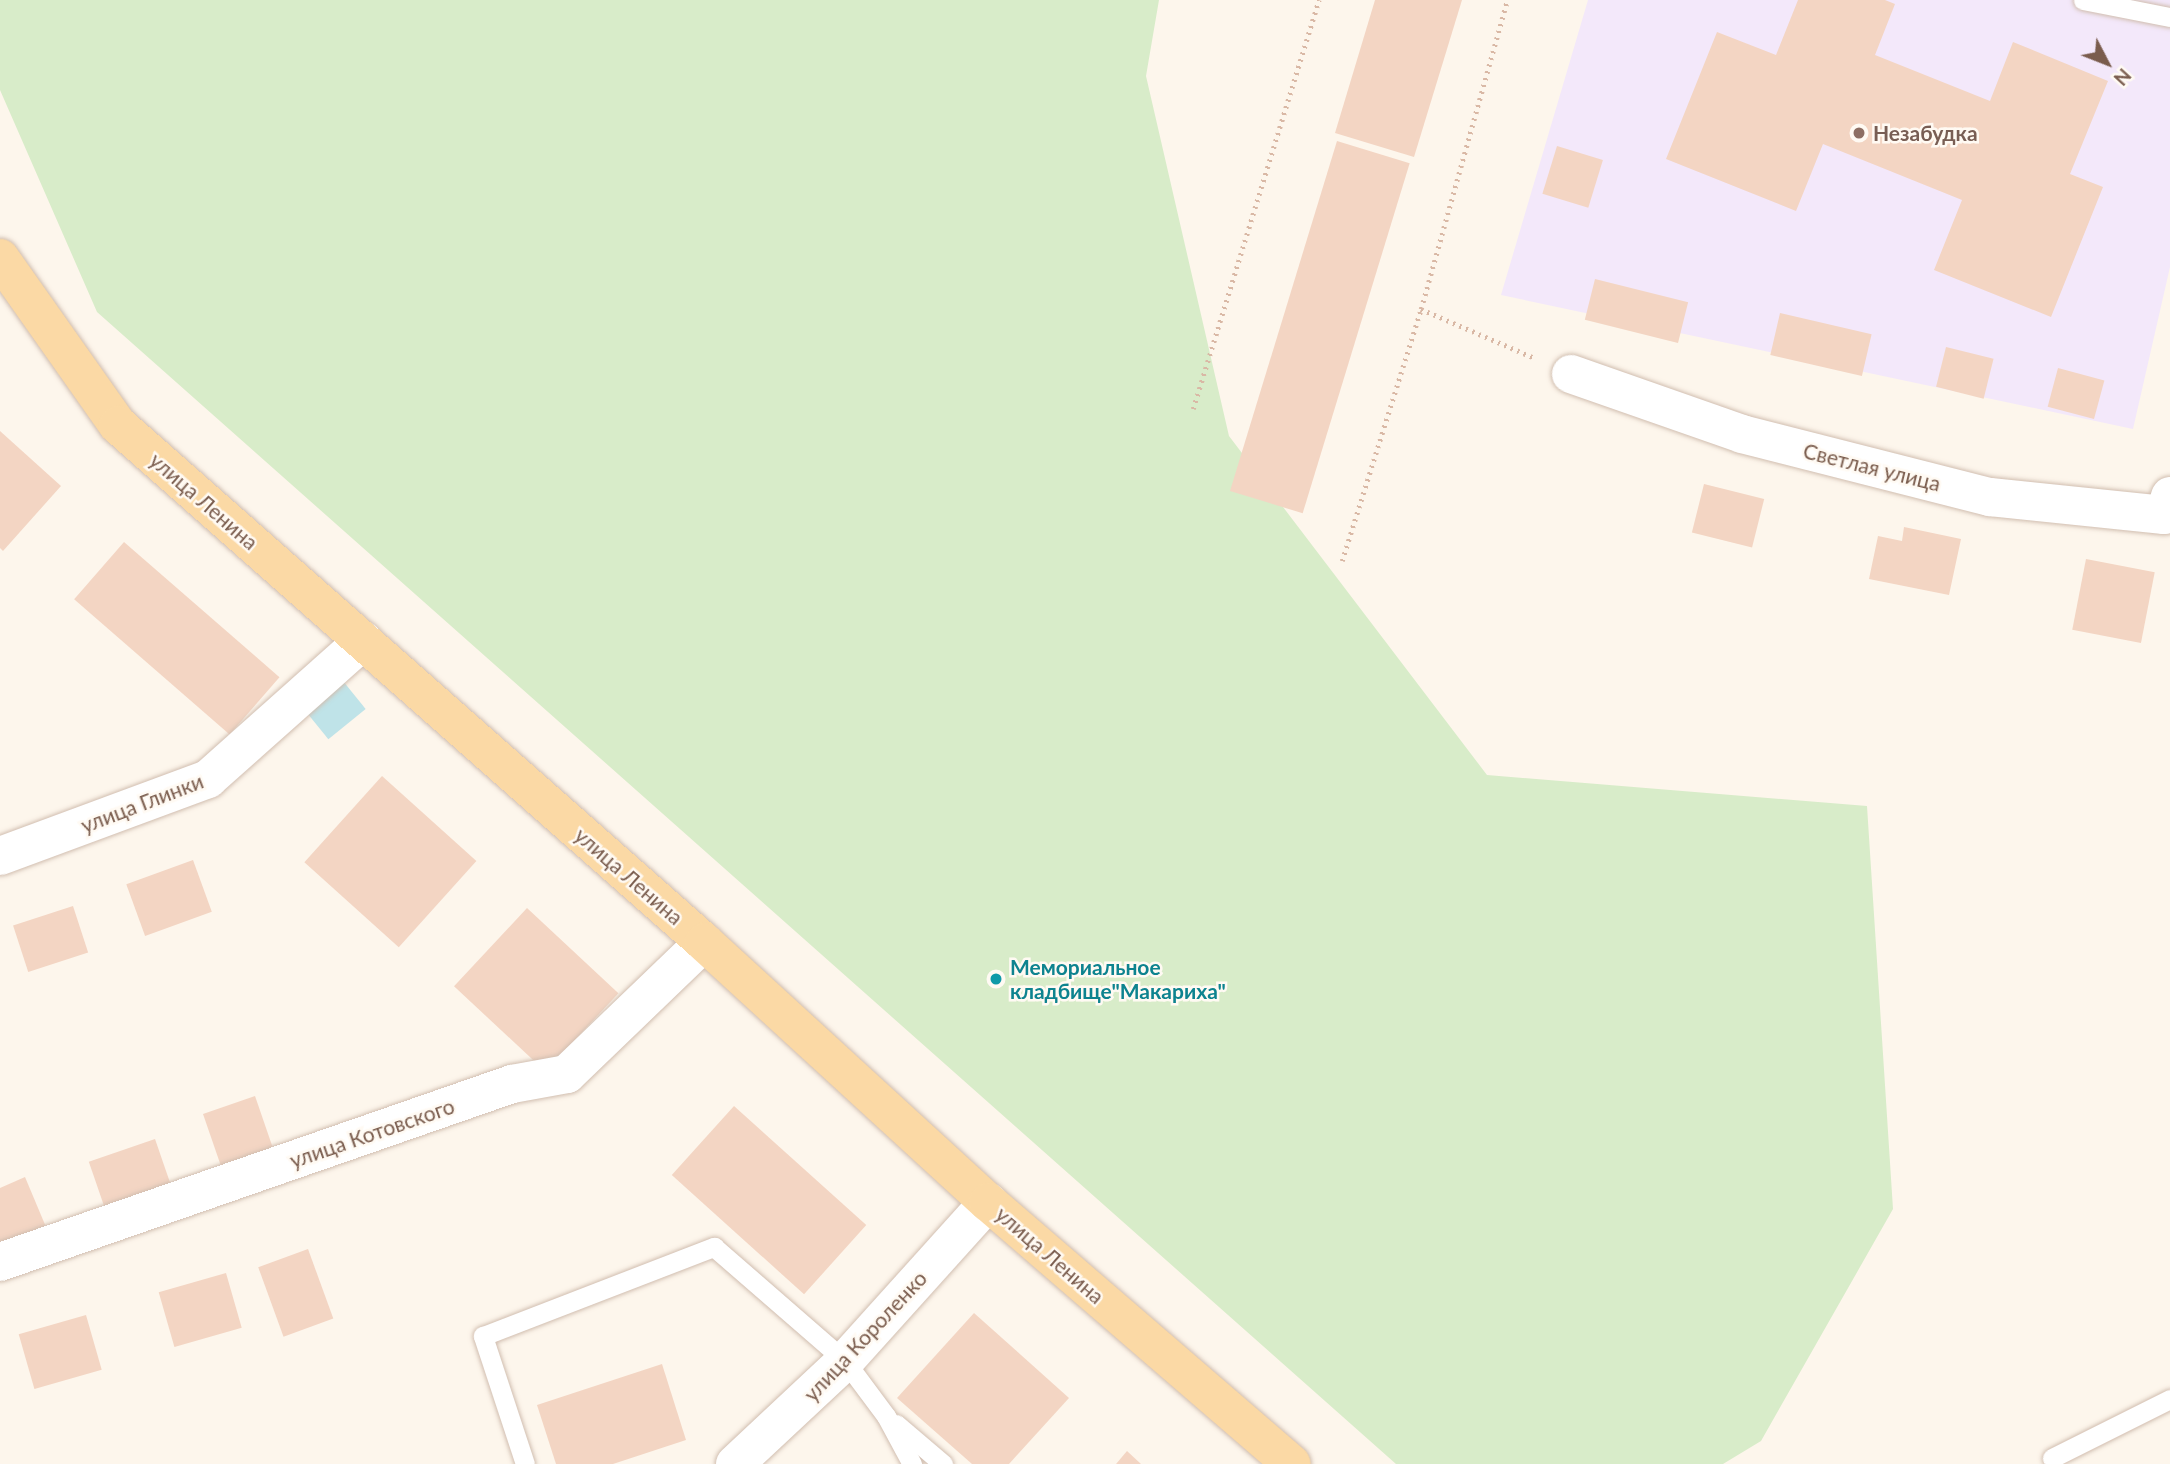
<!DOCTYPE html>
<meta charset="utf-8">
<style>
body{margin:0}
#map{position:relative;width:2170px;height:1464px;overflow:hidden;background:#fdf6ec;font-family:Lato,sans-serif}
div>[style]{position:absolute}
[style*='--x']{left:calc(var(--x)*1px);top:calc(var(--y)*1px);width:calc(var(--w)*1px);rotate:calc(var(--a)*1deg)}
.education>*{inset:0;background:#f3e8fa}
.green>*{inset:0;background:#d8ecc9}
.water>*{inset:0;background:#bfe3e8;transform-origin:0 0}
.building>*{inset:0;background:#f3d5c3;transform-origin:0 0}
.path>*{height:4.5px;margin-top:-2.25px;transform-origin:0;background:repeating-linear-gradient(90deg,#d9b8a5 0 2px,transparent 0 7px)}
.roads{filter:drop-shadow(0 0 2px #d1beb0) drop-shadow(0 0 2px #d1beb0)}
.lane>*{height:19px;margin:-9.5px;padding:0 9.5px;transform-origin:9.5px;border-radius:9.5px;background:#fff}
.street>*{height:38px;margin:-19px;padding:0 19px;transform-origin:19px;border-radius:19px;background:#fff}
.primary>*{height:38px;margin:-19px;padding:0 19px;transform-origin:19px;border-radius:19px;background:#fbd9a5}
.dots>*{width:19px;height:19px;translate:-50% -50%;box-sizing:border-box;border:4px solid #fffaf3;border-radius:50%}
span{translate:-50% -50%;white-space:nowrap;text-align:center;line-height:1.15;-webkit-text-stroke:5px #fffaf3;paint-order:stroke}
.education-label{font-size:21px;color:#785e54;font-weight:700}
.left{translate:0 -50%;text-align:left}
.street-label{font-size:21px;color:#7a5c4d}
.culture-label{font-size:21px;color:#0d838f;font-weight:700}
.north{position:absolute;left:2072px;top:28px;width:70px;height:70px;-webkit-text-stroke:5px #fffaf3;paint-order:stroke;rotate:132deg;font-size:19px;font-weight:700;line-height:28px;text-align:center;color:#7a5c4d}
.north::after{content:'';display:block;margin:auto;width:24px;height:32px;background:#7a5c4d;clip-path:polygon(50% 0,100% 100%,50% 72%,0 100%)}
</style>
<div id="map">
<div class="education">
<i style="clip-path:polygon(1588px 0,2170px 0,2170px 267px,2133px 429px,1501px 295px)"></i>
</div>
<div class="green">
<i style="clip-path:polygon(0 0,1159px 0,1146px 76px,1229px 436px,1487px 775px,1867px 806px,1893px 1209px,1761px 1441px,1723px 1464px,1396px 1464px,97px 312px,0 90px)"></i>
</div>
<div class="water">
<i style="left:343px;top:681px;width:36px;height:48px;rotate:51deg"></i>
</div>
<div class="building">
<i style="clip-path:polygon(1375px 0,1462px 0,1414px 157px,1335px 133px)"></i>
<i style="clip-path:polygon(1798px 0,1885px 0,1895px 4px,1875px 55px,1990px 101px,2013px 42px,2108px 81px,2070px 174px,2103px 187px,2051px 317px,1934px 270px,1962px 200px,1823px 144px,1796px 211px,1666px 159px,1717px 32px,1776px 55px)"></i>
<i style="left:1337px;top:141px;width:76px;height:366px;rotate:17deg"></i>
<i style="left:1557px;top:146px;width:48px;height:50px;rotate:17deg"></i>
<i style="left:1595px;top:279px;width:96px;height:42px;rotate:14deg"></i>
<i style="left:1780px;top:313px;width:94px;height:43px;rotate:13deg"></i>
<i style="left:1946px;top:347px;width:49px;height:41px;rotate:14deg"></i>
<i style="left:2058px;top:368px;width:48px;height:40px;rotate:15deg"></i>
<i style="clip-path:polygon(0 431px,61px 486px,3px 551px,0 548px)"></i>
<i style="left:1704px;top:484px;width:62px;height:50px;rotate:14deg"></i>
<i style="clip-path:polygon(1904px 527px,1961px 539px,1949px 595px,1869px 579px,1878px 536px,1902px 541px)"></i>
<i style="left:124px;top:542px;width:206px;height:76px;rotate:41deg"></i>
<i style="left:2086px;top:559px;width:70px;height:72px;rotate:11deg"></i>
<i style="left:382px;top:776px;width:127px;height:116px;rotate:42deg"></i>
<i style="left:193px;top:860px;width:55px;height:71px;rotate:70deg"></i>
<i style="left:73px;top:906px;width:49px;height:63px;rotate:72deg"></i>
<i style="left:527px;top:908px;width:125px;height:107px;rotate:43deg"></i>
<i style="left:255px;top:1096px;width:61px;height:55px;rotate:71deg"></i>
<i style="left:734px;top:1106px;width:178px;height:93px;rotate:42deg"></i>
<i style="left:155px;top:1139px;width:54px;height:70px;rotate:71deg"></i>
<i style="clip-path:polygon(25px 1177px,46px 1227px,0 1246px,0 1188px)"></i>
<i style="left:308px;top:1249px;width:74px;height:53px;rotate:70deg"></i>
<i style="left:226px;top:1273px;width:57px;height:70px;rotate:74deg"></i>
<i style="clip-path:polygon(974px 1313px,1069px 1398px,1009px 1464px,972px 1464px,897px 1398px)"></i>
<i style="left:86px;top:1315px;width:57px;height:70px;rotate:74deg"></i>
<i style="clip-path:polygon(662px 1364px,686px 1440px,613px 1464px,556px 1464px,537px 1405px)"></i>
<i style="clip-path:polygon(1127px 1451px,1141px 1464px,1116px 1464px)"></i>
</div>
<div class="path">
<i style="--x:1421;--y:309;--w:124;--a:23.3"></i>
<i style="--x:1193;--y:409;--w:428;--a:-72.9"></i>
<i style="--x:1342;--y:561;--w:264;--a:-72.6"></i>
<i style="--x:1421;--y:309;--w:321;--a:-74.4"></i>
</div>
<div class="roads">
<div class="lane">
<i style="--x:2083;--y:0;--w:89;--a:11.1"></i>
<i style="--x:896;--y:1424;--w:62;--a:40.4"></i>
<i style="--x:2052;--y:1458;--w:132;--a:-26.6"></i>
<i style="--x:525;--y:1464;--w:135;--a:-108.2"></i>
<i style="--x:483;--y:1336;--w:248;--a:-21.1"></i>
<i style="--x:714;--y:1247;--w:174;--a:41"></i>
<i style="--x:845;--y:1361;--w:69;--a:53.3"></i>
<i style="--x:886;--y:1416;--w:55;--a:61.6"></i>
</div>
<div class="street">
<i style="--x:1571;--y:374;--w:181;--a:19.3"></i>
<i style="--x:1742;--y:434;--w:256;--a:14.3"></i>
<i style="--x:1990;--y:497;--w:175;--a:5.9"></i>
<i style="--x:2164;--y:515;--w:20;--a:-72"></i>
<i style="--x:0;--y:856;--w:222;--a:-20.3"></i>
<i style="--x:208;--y:779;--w:208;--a:-41.7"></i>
<i style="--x:0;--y:1262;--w:542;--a:-19.17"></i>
<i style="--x:512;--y:1084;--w:56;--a:-10.3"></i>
<i style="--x:567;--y:1074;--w:190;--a:-43.9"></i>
<i style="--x:735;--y:1464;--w:151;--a:-43.1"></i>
<i style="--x:845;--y:1361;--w:214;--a:-48"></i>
</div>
<div class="primary">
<i style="--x:0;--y:258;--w:204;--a:54.8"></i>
<i style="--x:118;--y:425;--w:781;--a:41.42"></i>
<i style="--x:704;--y:942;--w:385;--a:42.5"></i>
<i style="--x:988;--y:1202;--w:401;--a:40.8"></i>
</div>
</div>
<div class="dots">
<i style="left:1859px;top:133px;background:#8d6e63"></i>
<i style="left:996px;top:979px;background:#0f9aa8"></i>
</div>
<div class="education-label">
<span class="left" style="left:1873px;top:133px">Незабудка</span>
</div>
<div class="street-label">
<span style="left:1872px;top:467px;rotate:14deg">Светлая улица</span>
<span style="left:204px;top:501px;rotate:41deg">улица Ленина</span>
<span style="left:142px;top:803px;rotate:-21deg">улица Глинки</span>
<span style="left:629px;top:876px;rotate:41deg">улица Ленина</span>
<span style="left:372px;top:1133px;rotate:-19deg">улица Котовского</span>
<span style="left:1050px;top:1255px;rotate:41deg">улица Ленина</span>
<span style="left:865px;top:1336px;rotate:-47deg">улица Короленко</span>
</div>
<div class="culture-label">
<span class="left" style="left:1010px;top:979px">Мемориальное<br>кладбище"Макариха"</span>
</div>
<div class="north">N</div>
</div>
